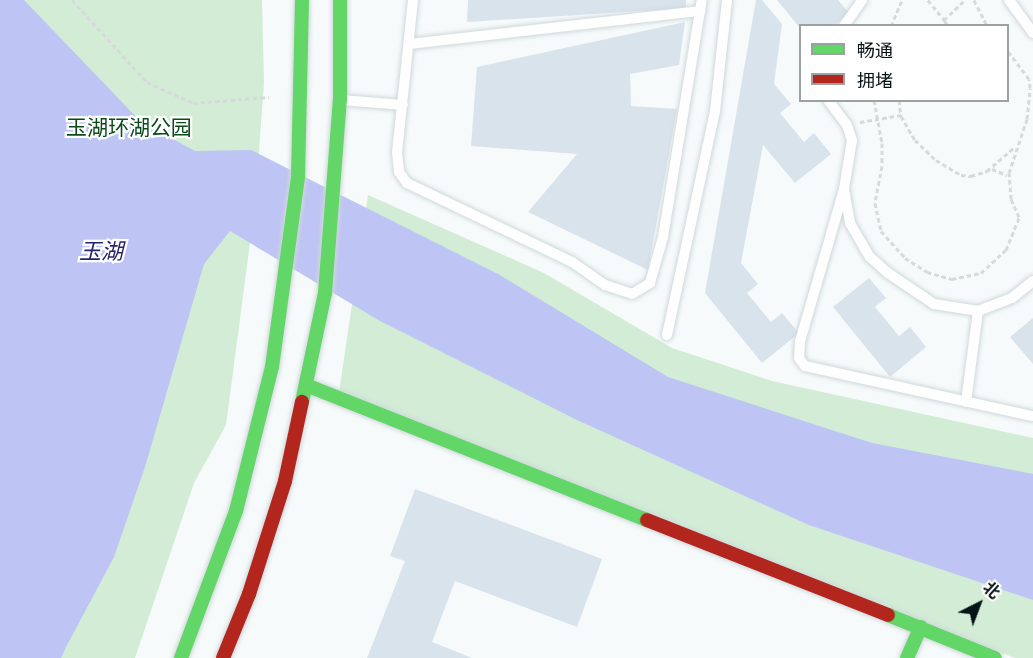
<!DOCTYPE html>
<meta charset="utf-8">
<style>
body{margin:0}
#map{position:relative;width:1033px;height:658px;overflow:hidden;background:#f6fafb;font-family:"Varela Round","Noto Sans SC",sans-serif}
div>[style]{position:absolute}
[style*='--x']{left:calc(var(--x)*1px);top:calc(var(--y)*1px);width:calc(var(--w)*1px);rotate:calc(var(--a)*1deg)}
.green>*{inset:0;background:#d2ecd6}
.water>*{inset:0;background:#bec4f3}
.building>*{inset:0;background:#d9e3ec}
.path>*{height:3px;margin-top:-1.5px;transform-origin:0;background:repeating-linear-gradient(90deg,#d7dada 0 4.5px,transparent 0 7.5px)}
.roads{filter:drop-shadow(0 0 2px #d0d8da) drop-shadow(0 0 2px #d0d8da)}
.lane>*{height:10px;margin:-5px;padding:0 5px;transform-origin:5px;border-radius:5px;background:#fefefe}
.fast>*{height:14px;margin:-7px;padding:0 7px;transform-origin:7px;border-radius:7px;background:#63d668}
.jam>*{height:14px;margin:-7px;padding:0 7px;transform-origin:7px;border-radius:7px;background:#b3261e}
span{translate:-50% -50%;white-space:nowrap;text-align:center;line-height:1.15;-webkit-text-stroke:4.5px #fff;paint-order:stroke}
.park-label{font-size:21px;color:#0b4b1b}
.water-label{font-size:22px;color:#28236e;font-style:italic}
.legend{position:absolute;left:799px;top:24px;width:210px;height:78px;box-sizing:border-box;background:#fff;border:2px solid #9ca1a2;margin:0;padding:8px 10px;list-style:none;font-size:18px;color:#071417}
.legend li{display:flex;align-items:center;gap:12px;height:30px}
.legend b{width:30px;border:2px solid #9ca1a2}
.north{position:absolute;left:949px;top:574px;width:60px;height:60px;-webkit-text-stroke:4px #fff;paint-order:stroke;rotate:42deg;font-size:16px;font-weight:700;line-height:24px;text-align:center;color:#071417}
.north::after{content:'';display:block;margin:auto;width:21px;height:27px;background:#071417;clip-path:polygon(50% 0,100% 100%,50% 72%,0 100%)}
</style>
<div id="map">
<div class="green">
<i style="clip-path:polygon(0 0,262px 0,264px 83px,255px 205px,226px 425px,194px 483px,135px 658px,0 658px)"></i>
<i style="clip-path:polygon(368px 195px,544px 273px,672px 348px,772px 381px,1033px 438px,1033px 658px,1015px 658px,339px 393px)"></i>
</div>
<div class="water">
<i style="clip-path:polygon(0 0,24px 0,141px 122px,195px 151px,251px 150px,498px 274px,668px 377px,872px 443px,1033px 474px,1033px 600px,809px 525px,577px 420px,380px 321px,230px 231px,204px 264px,145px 467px,114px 557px,66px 647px,61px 658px,0 658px)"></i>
</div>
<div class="building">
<i style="clip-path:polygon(468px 0,686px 0,686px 8px,467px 22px)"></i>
<i style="clip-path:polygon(756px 0,762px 0,782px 24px,774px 84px,791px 104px,780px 113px,804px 142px,814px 133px,831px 154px,795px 183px,763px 145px,741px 263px,758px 284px,747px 293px,771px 322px,782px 313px,799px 333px,762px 363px,705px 293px)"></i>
<i style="clip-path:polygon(777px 0,838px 0,849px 13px,834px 26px,800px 28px)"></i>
<i style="clip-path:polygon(685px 22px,679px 65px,630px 74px,631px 106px,677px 109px,648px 270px,528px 212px,577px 154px,471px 146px,477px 67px)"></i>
<i style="clip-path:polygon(869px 278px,886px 298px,875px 307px,899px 336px,910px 327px,926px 347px,890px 377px,833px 307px)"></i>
<i style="clip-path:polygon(1033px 318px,1033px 364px,1010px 337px)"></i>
<i style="clip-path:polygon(415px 489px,602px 559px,577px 627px,455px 581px,432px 642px,472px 658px,367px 658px,405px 561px,390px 556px)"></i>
</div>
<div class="path">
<i style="--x:72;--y:0;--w:111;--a:47.6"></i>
<i style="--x:147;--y:82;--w:51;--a:24.5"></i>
<i style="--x:193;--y:103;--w:76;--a:-4.5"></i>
<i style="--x:928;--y:0;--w:26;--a:51"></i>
<i style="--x:944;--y:20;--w:29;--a:-44"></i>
<i style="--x:974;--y:0;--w:29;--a:63"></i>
<i style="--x:944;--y:20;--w:7;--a:56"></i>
<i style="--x:891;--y:26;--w:28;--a:-67"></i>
<i style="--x:874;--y:100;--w:44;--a:79.5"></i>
<i style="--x:882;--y:143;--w:23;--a:90"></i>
<i style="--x:882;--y:166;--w:38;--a:101"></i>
<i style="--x:875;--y:203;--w:29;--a:78"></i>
<i style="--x:881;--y:231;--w:36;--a:48"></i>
<i style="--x:905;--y:258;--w:26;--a:32"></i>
<i style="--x:927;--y:272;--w:26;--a:16"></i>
<i style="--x:952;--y:279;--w:30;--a:-12"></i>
<i style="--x:981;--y:273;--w:34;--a:-43"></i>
<i style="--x:1006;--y:250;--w:35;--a:-68"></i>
<i style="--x:1019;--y:217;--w:20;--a:-114"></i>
<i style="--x:1011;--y:199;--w:26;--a:-94"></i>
<i style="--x:1009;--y:173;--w:57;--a:-71.6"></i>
<i style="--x:1027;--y:119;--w:31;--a:-84"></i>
<i style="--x:1030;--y:88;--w:9;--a:-96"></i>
<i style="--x:1029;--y:79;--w:35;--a:-127"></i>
<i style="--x:899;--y:100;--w:16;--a:83"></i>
<i style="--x:901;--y:116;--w:28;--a:60"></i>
<i style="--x:915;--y:140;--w:29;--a:44"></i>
<i style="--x:936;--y:160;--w:29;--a:31"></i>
<i style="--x:961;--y:175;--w:10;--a:6"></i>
<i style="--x:971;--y:176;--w:17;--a:-17"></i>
<i style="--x:987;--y:171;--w:37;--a:-41"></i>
<i style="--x:860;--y:122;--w:42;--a:-9.7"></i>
<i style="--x:992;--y:169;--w:16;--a:22"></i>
</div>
<div class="roads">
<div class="lane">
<i style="--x:413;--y:0;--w:153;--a:96"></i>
<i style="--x:397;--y:152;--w:20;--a:84"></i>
<i style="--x:399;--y:172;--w:14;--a:54"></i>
<i style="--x:407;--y:183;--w:183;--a:25.6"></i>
<i style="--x:572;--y:262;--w:40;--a:34.9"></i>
<i style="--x:605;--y:285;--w:28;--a:18"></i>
<i style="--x:632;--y:294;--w:21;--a:-31"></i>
<i style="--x:650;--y:283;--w:48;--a:-74.2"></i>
<i style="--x:663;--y:237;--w:240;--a:-80.7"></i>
<i style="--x:1009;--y:0;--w:41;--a:54"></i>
<i style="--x:844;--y:26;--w:32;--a:-55"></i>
<i style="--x:410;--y:44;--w:292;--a:-6.5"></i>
<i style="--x:341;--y:100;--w:62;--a:4.6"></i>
<i style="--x:828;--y:100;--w:31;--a:53"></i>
<i style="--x:847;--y:125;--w:16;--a:72"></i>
<i style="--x:852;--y:140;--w:50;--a:99.3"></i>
<i style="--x:844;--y:189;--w:35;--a:80"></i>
<i style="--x:850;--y:223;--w:39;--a:60"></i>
<i style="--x:870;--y:257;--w:24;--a:42"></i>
<i style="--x:888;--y:273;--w:55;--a:34"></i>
<i style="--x:934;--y:304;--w:45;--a:9"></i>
<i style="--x:978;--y:311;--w:36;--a:-21"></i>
<i style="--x:1012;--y:298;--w:27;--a:-39"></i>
<i style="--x:844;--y:189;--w:158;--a:106.1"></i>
<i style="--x:800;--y:341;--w:17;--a:93"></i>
<i style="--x:799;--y:358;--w:10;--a:53"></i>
<i style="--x:805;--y:366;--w:233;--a:12.4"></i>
<i style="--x:667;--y:335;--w:229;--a:-77.9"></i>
<i style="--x:715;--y:111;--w:112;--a:-83.8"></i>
<i style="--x:966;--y:402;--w:92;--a:-82.5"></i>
</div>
<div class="fast">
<i style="--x:306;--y:385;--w:367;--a:21.6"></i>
<i style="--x:302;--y:402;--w:111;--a:-78.1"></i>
<i style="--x:325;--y:293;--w:194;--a:-85.6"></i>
<i style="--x:340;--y:100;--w:100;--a:-90"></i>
<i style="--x:888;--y:615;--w:115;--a:21.9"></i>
<i style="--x:181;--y:658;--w:157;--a:-69.5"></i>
<i style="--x:236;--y:511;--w:148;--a:-76"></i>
<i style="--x:272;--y:367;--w:192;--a:-82.2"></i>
<i style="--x:298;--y:177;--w:177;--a:-88.7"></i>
<i style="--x:907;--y:658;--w:34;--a:-66"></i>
</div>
<div class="jam">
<i style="--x:647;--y:520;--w:259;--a:21.5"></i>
<i style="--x:223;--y:658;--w:69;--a:-67.9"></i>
<i style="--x:249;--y:594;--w:119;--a:-72.3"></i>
<i style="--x:285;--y:481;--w:81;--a:-77.9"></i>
</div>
</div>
<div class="park-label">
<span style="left:129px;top:129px">玉湖环湖公园</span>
</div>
<div class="water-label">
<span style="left:101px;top:253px">玉湖</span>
</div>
<ul class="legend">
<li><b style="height:8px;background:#63d668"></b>畅通</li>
<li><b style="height:8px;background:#b3261e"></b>拥堵</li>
</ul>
<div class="north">北</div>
</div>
